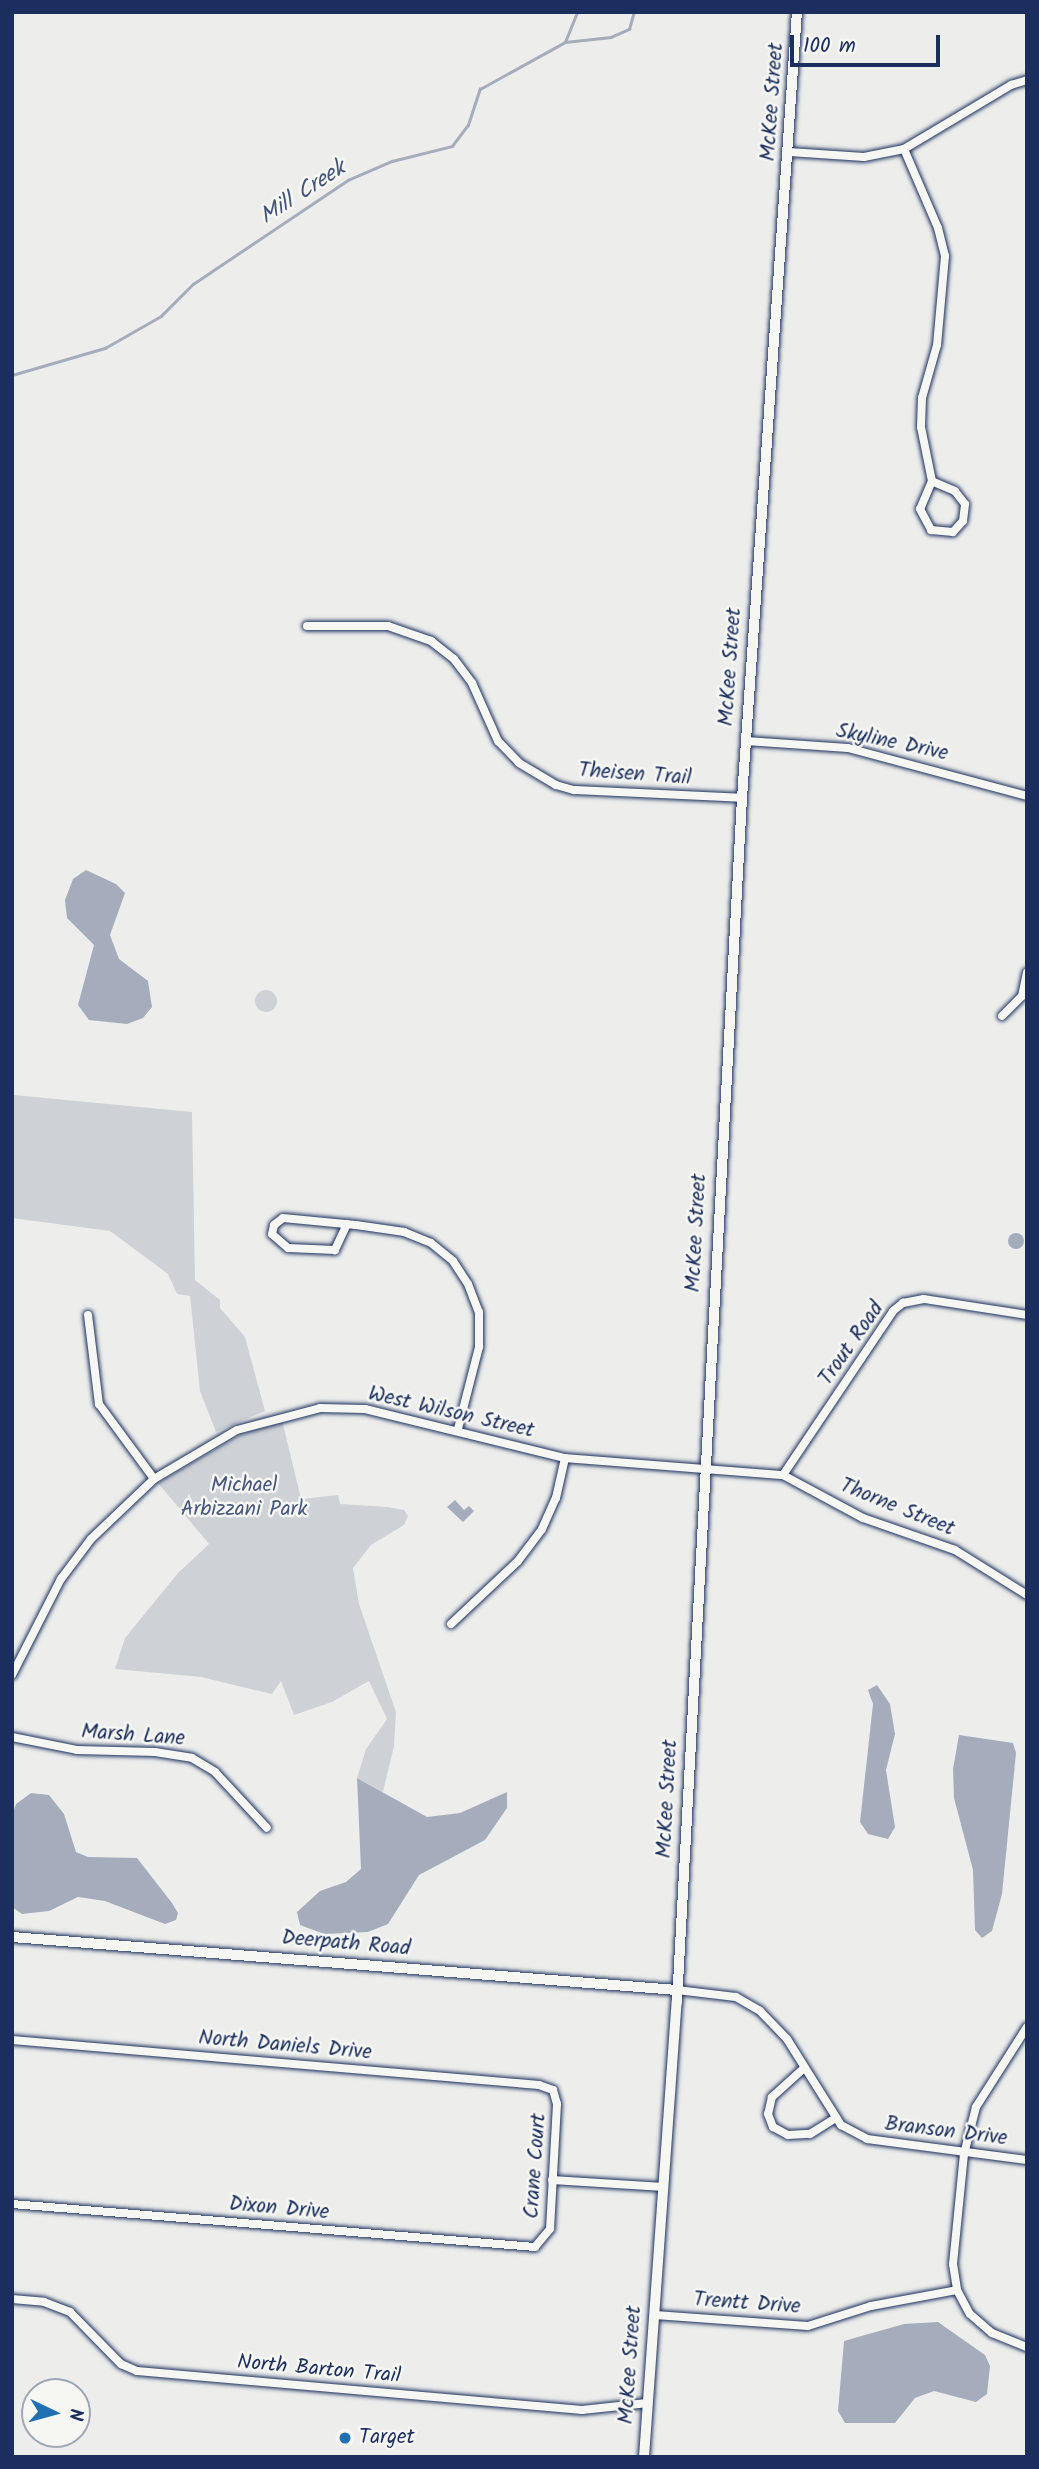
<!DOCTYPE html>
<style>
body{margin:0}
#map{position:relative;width:1039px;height:2469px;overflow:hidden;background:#edeeec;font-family:Kalam,sans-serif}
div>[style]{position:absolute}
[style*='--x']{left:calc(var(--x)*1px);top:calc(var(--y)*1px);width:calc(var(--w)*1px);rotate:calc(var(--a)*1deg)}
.green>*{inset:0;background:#ced2d7}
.round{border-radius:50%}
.water>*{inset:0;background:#a5acbc}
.stream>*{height:2.5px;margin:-1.25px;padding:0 1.25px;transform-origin:1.25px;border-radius:1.25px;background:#a5acbc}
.roads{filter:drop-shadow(0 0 2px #1b2f5e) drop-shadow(0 0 2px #1b2f5e)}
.minor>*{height:8px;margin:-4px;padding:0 4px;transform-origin:4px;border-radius:4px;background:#f6f6f2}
.tertiary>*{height:10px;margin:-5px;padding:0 5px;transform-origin:5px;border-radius:5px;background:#f6f6f2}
.dots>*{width:19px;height:19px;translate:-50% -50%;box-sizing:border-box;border:4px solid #f6f6f2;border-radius:50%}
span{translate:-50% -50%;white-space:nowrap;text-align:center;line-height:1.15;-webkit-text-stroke:5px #f6f6f2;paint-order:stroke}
.street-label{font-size:21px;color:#1b2f5e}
.park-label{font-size:21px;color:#48587c}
.poi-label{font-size:21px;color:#1b2f5e}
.left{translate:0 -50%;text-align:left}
.water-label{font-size:23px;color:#44547a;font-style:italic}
.frame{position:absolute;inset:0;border:14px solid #1b2f5e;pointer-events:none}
.north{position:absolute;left:21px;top:2378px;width:70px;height:70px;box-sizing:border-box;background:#f6f6f2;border:2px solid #9ea6b7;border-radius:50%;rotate:95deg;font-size:19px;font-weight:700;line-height:28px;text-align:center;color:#1b2f5e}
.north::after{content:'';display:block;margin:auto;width:24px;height:32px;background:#1f6fb2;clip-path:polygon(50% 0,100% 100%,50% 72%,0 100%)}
.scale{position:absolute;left:790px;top:35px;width:150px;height:32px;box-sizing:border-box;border:4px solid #1b2f5e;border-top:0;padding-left:9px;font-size:21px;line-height:24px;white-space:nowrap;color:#1b2f5e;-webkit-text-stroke:5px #f6f6f2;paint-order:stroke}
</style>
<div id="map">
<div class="green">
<i class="round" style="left:255px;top:990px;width:22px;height:22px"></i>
<i style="clip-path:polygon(14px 1095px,192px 1112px,195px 1280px,220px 1300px,220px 1308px,245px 1337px,265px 1411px,216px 1432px,200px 1391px,190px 1296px,177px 1294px,168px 1274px,110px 1231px,12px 1218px)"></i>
<i style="clip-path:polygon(282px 1420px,301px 1499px,338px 1495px,340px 1504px,388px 1507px,404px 1510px,408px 1516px,404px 1525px,371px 1545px,353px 1568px,359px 1604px,396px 1712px,394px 1746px,383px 1792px,357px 1778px,366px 1749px,387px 1719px,369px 1681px,332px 1702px,294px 1715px,281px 1681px,272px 1694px,201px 1677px,115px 1669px,125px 1638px,178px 1573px,209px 1544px,158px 1483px,241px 1434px)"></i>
</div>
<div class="water">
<i style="clip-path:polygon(86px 870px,116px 884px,125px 893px,110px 935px,119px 959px,148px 981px,152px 1007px,143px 1018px,127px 1024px,89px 1020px,78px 1005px,94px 945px,67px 918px,65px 900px,73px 879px)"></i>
<i class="round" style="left:1008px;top:1233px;width:16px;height:16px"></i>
<i style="clip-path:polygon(455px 1500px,464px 1510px,469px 1506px,474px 1511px,463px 1522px,447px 1507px)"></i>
<i style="clip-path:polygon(877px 1685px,890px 1704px,895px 1734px,886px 1770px,895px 1827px,888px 1839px,868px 1834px,860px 1822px,873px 1704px,868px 1690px)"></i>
<i style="clip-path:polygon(959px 1735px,1013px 1743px,1016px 1753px,1002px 1894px,992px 1931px,982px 1938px,975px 1930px,973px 1870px,954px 1798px,953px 1769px)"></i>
<i style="clip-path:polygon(357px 1778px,427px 1817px,460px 1813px,507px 1792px,507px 1808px,485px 1840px,419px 1875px,388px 1924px,368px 1932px,324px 1934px,300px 1925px,297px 1912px,320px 1891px,346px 1882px,361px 1869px)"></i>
<i style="clip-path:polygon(31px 1793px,49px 1795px,64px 1814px,76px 1852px,88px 1857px,137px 1858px,172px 1903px,178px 1913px,176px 1920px,165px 1924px,105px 1901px,78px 1897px,49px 1911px,22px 1914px,12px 1907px,12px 1815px,16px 1804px)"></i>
<i style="clip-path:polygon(938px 2322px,985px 2355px,990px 2366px,987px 2394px,976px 2402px,934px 2391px,915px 2398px,895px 2423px,845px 2423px,838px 2411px,844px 2341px,904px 2324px)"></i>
</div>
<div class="stream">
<i style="--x:565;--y:42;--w:46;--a:-6.2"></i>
<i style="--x:611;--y:37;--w:20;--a:-24"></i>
<i style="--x:629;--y:29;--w:18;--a:-74"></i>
<i style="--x:12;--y:375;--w:97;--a:-16.2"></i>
<i style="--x:105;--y:348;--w:64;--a:-29.7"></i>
<i style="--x:161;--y:316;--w:45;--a:-45"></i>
<i style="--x:193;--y:284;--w:187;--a:-33.9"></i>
<i style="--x:348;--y:180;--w:48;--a:-23.4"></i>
<i style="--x:392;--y:161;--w:62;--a:-14"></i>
<i style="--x:452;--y:146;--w:26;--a:-53"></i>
<i style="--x:468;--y:125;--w:38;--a:-72"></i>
<i style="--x:480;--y:89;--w:97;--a:-28.9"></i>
<i style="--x:565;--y:42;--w:32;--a:-68"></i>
</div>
<div class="roads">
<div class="minor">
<i style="--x:904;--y:149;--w:86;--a:66.7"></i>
<i style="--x:938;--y:228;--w:29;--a:76"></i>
<i style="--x:945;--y:256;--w:89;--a:95.1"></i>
<i style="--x:937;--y:345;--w:55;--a:105.8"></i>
<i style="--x:922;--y:398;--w:29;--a:92"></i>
<i style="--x:921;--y:427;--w:55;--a:78.5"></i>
<i style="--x:932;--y:481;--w:30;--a:113"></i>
<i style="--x:920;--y:509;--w:24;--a:62"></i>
<i style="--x:931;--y:530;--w:22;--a:5"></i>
<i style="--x:953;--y:532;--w:15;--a:-48"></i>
<i style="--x:963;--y:521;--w:17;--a:-83"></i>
<i style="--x:965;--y:504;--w:16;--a:-128"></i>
<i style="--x:955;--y:491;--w:25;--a:-157"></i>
<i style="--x:789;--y:152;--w:75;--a:3.8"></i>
<i style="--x:864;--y:157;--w:41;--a:-11.3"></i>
<i style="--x:904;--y:149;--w:125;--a:-30.9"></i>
<i style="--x:1011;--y:85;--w:17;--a:-17"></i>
<i style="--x:307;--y:626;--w:81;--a:0"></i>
<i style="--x:388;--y:626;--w:46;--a:19.2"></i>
<i style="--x:431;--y:641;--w:29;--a:38"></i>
<i style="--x:454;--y:659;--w:30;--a:53"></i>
<i style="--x:472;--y:683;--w:64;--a:65.9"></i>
<i style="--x:498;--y:741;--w:30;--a:46"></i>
<i style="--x:519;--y:763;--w:43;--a:30.7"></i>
<i style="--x:556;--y:785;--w:19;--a:16"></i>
<i style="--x:574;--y:790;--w:168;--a:2.7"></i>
<i style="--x:746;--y:741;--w:102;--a:3.9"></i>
<i style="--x:848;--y:748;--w:185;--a:15"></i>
<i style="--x:1002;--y:1016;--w:28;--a:-45"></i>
<i style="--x:1022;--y:996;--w:24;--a:-78"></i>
<i style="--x:347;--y:1224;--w:29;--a:115"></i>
<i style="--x:335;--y:1250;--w:47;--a:-177.6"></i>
<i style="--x:288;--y:1248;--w:21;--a:-139"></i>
<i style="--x:272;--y:1234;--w:9;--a:-77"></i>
<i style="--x:274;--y:1225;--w:11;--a:-38"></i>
<i style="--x:283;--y:1218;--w:73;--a:5.5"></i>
<i style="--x:356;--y:1225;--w:49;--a:8.3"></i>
<i style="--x:404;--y:1232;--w:29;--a:22"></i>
<i style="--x:431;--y:1243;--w:28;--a:39"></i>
<i style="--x:453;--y:1261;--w:27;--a:57"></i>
<i style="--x:468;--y:1284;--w:30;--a:69"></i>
<i style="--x:479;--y:1312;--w:35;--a:90"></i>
<i style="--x:479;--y:1347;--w:85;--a:104.4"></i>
<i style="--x:88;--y:1315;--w:90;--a:83"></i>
<i style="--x:99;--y:1404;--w:93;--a:53.7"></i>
<i style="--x:783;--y:1475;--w:197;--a:-56.1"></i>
<i style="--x:893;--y:1311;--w:13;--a:-39"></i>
<i style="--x:903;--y:1303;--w:21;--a:-11"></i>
<i style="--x:924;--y:1299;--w:104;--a:8.8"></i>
<i style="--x:451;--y:1624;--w:92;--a:-43.2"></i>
<i style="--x:518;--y:1561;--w:40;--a:-53"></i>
<i style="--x:542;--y:1529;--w:34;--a:-66"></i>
<i style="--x:556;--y:1498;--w:41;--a:-77.3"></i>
<i style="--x:12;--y:1675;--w:108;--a:-63"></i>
<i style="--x:61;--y:1579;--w:50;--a:-53.1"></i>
<i style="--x:91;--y:1539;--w:87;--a:-43.6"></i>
<i style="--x:154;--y:1479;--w:96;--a:-30.6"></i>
<i style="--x:237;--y:1430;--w:86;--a:-14.8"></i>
<i style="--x:320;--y:1408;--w:45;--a:1.3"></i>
<i style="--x:365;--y:1409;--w:206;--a:13.8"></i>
<i style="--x:565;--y:1458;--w:219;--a:4.5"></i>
<i style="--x:783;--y:1475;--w:91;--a:28.3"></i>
<i style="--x:863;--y:1518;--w:97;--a:19.2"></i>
<i style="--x:955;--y:1550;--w:85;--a:32"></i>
<i style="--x:12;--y:1737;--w:66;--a:11.3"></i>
<i style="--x:77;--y:1750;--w:78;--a:1.5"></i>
<i style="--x:155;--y:1752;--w:37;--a:9"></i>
<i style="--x:192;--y:1758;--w:27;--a:31"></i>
<i style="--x:215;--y:1772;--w:76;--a:47.1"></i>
<i style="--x:677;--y:1990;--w:59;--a:6.8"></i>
<i style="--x:736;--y:1997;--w:28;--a:30"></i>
<i style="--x:760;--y:2011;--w:39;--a:46"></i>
<i style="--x:787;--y:2039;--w:102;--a:57.9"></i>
<i style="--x:841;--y:2125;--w:30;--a:28"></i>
<i style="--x:867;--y:2139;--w:161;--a:7.5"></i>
<i style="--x:1027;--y:2027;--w:95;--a:122.5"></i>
<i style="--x:976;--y:2107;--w:49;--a:104.3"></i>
<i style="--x:964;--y:2154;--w:111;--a:95.7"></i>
<i style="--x:953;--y:2264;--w:26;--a:81"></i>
<i style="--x:957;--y:2290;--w:27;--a:62"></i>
<i style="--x:970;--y:2314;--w:29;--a:41"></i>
<i style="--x:992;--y:2333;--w:38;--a:22"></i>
<i style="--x:12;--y:2040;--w:529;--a:4.88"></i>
<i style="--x:539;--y:2085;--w:15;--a:20"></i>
<i style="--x:553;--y:2090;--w:15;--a:74"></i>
<i style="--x:557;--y:2104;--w:125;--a:93.2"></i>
<i style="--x:550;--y:2229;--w:23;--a:130"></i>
<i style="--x:535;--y:2247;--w:525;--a:-175.3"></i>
<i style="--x:803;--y:2069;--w:42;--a:137.9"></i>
<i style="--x:772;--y:2097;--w:17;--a:103"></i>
<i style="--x:768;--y:2114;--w:14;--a:69"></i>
<i style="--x:773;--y:2127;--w:17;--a:28"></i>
<i style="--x:788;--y:2135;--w:22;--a:-3"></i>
<i style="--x:810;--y:2134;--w:31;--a:-32"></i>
<i style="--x:552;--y:2180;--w:112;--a:3.6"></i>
<i style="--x:12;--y:2299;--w:32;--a:5"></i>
<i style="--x:44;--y:2302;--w:28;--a:21"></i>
<i style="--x:70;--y:2312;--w:73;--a:45.6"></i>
<i style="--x:121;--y:2364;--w:17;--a:24"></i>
<i style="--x:137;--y:2371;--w:447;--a:5"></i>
<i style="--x:582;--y:2410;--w:66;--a:-6.1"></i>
<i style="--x:655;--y:2315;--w:153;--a:4.1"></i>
<i style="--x:808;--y:2326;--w:66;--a:-17.6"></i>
<i style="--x:871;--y:2306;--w:87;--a:-10.5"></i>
</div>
<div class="tertiary">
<i style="--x:12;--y:1937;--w:667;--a:4.56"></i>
<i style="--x:644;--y:2457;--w:456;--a:-85.9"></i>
<i style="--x:677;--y:2002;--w:1206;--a:-86.91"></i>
<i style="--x:742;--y:798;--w:788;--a:-86"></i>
</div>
</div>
<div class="dots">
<i style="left:345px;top:2438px;background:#1f6fb2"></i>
</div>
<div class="street-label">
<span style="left:773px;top:102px;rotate:-86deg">McKee Street</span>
<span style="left:731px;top:667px;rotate:-86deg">McKee Street</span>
<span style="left:892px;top:743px;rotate:12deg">Skyline Drive</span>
<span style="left:635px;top:775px;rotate:4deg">Theisen Trail</span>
<span style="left:697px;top:1233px;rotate:-87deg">McKee Street</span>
<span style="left:852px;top:1344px;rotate:-55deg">Trout Road</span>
<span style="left:451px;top:1413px;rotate:13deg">West Wilson Street</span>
<span style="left:897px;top:1508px;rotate:22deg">Thorne Street</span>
<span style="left:133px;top:1736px;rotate:4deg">Marsh Lane</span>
<span style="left:668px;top:1799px;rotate:-87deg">McKee Street</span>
<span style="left:346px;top:1944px;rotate:5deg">Deerpath Road</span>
<span style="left:285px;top:2046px;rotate:5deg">North Daniels Drive</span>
<span style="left:946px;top:2132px;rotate:7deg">Branson Drive</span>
<span style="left:536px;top:2166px;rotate:-86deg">Crane Court</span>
<span style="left:279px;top:2209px;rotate:5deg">Dixon Drive</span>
<span style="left:747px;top:2304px;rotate:4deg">Trentt Drive</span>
<span style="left:631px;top:2365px;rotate:-86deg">McKee Street</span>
<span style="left:319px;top:2370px;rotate:5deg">North Barton Trail</span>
</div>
<div class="park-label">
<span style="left:244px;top:1498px">Michael<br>Arbizzani Park</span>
</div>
<div class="poi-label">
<span class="left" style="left:359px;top:2438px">Target</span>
</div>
<div class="water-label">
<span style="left:303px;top:193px;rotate:-33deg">Mill Creek</span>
</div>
<div class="frame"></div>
<div class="north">N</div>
<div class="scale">100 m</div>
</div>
